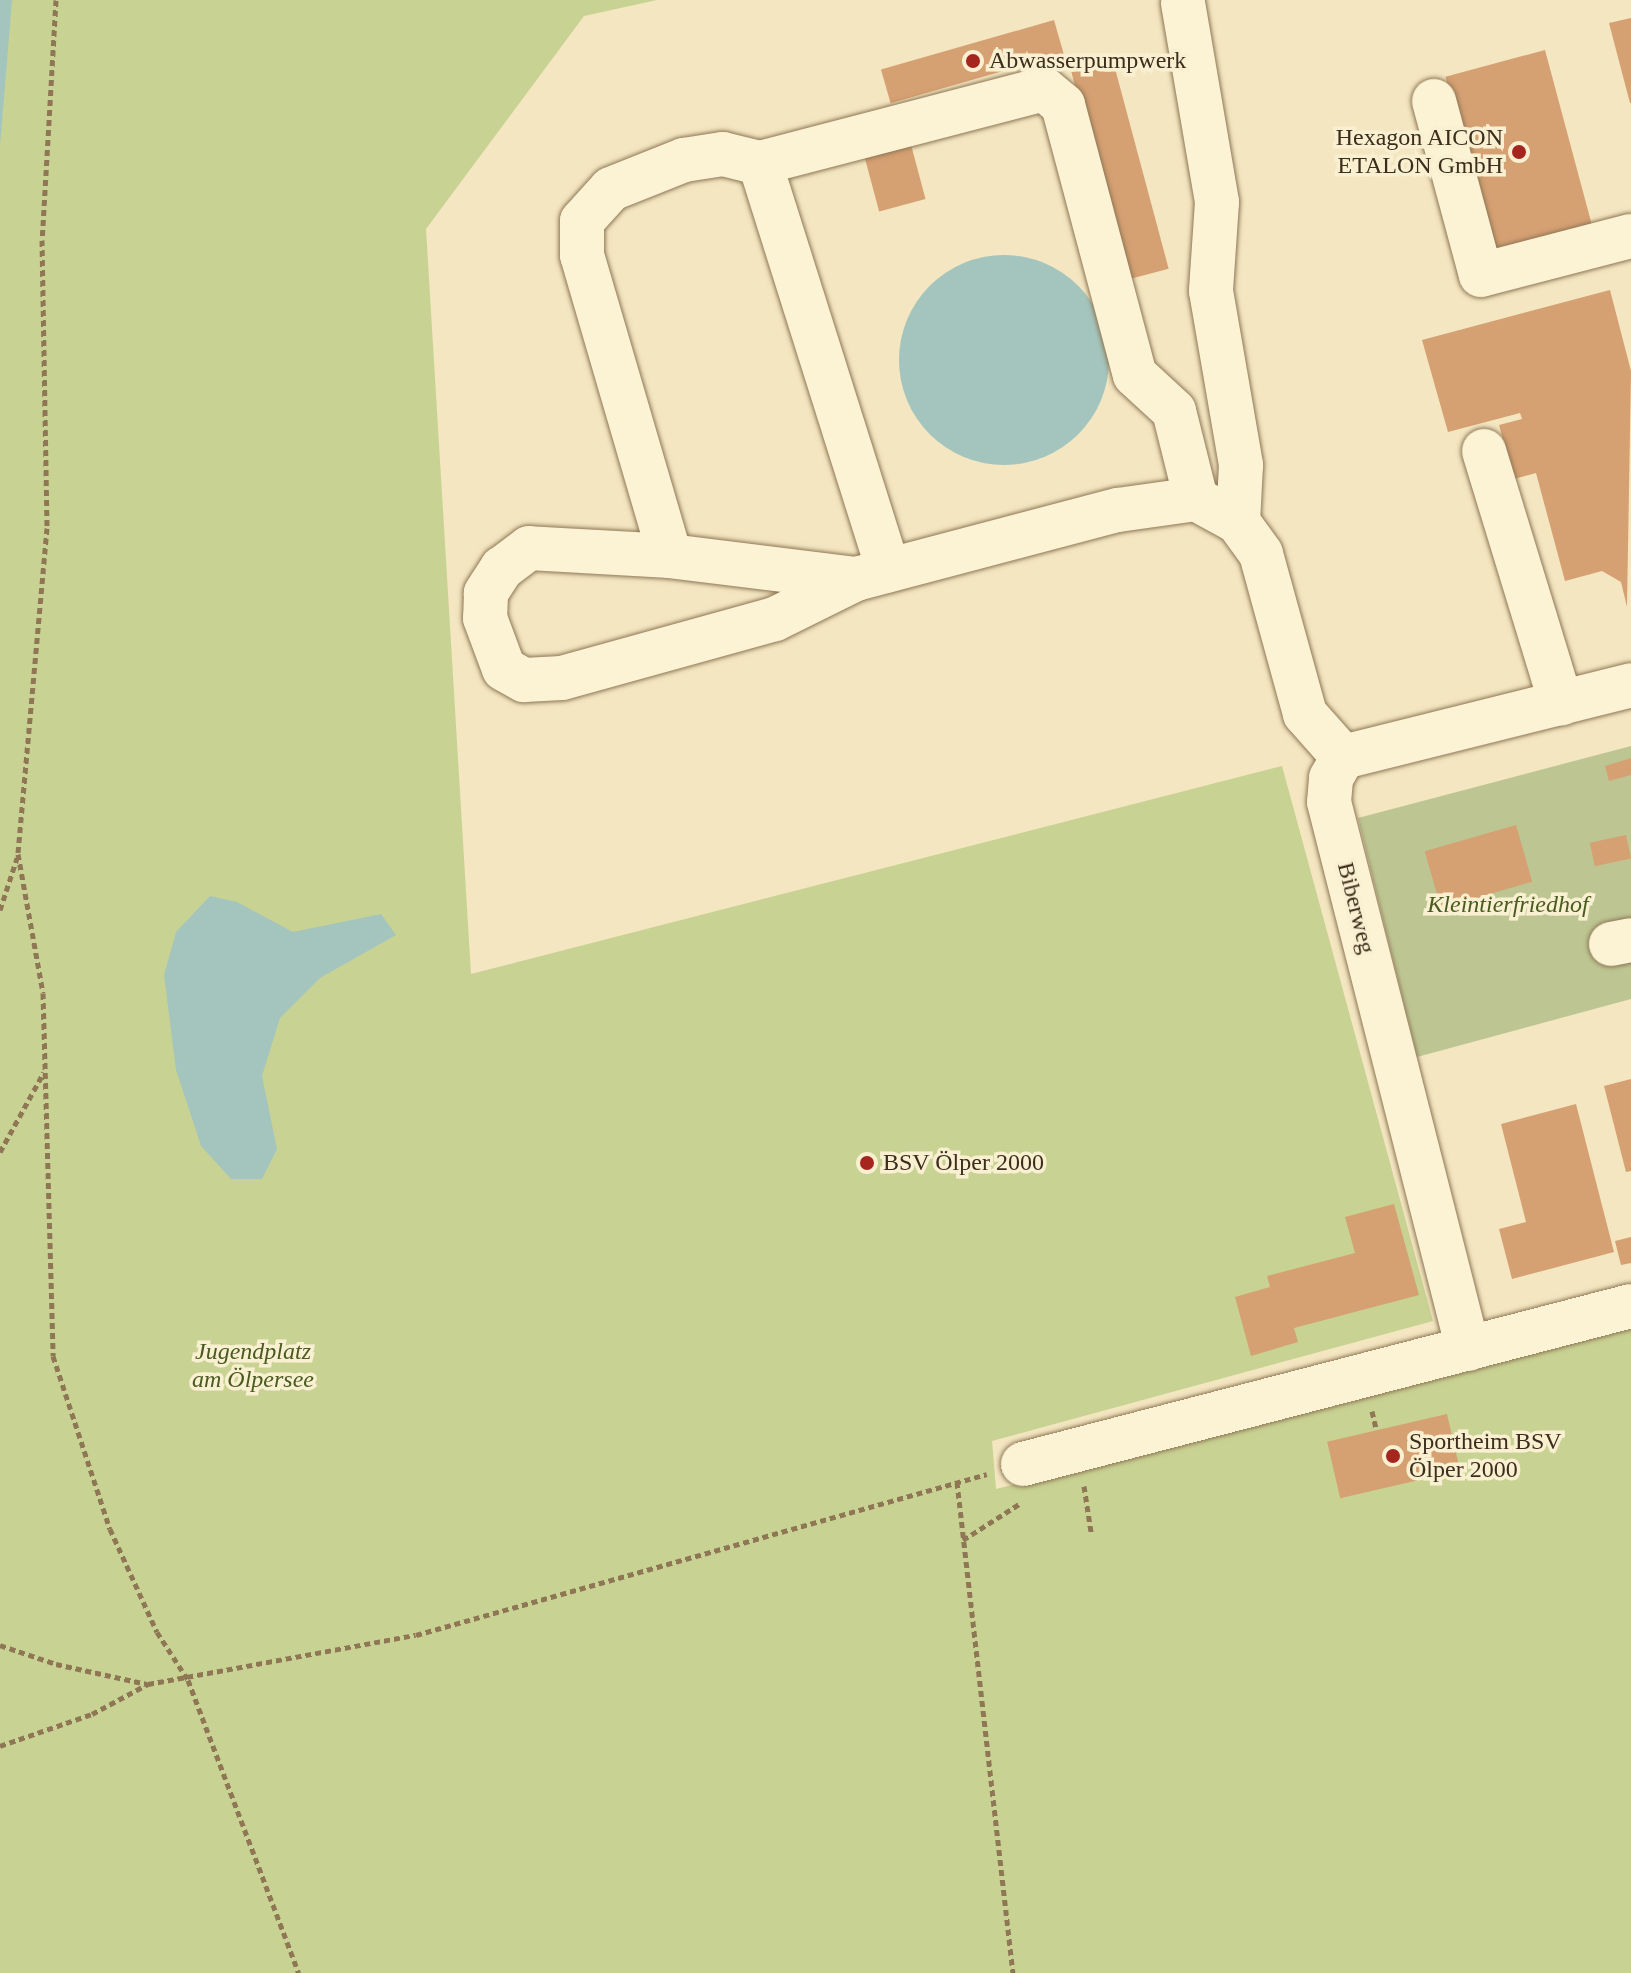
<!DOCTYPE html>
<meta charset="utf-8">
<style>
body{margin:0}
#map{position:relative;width:1631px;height:1973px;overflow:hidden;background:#f3e6c0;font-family:"Times New Roman",serif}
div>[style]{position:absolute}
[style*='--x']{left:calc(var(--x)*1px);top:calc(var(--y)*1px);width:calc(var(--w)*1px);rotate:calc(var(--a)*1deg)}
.green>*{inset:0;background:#c8d293}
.cemetery>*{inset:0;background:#bdc693}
.water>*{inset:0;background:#a4c5bd}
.round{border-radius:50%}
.building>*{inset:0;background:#d5a072;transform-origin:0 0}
.path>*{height:5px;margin-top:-2.5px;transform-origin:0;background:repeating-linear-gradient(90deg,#8f7756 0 6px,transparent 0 10px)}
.roads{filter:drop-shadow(0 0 2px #8f7756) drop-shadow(0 0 2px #8f7756)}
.minor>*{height:44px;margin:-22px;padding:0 22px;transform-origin:22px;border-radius:22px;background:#fcf3d5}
.dots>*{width:22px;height:22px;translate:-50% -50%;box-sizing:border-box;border:4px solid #f9f0d1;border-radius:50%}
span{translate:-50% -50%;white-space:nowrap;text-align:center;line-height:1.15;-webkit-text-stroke:7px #f9f0d1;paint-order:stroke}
.poi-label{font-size:24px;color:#3c2d1c}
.left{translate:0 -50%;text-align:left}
.right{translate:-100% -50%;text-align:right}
.park-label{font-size:24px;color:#495b20;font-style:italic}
.street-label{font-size:24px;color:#3c2d1c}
</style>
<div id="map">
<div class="green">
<i style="clip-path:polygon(0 0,657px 0,584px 16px,426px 229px,471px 974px,1282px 766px,1433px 1321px,992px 1441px,996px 1489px,1631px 1329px,1631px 1973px,0 1973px)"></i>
</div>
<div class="cemetery">
<i style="clip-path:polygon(1631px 746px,1631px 999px,1417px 1057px,1358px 818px)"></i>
</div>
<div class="water">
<i style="clip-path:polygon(0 0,12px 0,0 146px)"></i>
<i class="round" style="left:899px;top:255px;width:210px;height:210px"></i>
<i style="clip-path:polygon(210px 896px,237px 902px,293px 932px,381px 914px,396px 935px,320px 978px,280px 1018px,262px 1076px,277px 1149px,262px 1179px,231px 1179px,201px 1146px,176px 1070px,164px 975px,176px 932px)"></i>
</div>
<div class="building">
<i style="clip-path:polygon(1631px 18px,1631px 103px,1630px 103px,1609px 23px)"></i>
<i style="left:1054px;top:20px;width:35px;height:180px;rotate:74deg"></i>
<i style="left:1545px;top:50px;width:183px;height:103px;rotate:75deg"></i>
<i style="left:1113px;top:61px;width:215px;height:43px;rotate:75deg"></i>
<i style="left:910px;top:141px;width:60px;height:48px;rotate:75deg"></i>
<i style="clip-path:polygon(1610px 290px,1631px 371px,1627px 607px,1621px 582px,1602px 571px,1565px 581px,1536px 473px,1514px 479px,1499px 425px,1522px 419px,1520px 413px,1448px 432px,1422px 340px)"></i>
<i style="clip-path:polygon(1631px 758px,1631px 775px,1609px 781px,1605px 766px)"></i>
<i style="left:1516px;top:825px;width:59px;height:95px;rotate:74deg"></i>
<i style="left:1626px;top:835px;width:24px;height:37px;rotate:78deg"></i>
<i style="clip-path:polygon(1631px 1079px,1631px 1171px,1626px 1172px,1604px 1086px)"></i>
<i style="clip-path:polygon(1576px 1104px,1614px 1252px,1512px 1279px,1499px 1229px,1526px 1222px,1501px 1124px)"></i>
<i style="clip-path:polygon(1394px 1204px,1419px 1295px,1294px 1328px,1298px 1342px,1251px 1356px,1235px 1297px,1270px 1287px,1267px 1276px,1355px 1253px,1345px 1217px)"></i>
<i style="clip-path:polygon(1631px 1237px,1631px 1263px,1621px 1265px,1615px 1241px)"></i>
<i style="left:1447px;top:1414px;width:58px;height:123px;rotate:77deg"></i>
</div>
<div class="path">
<i style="--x:56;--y:0;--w:240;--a:93.3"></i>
<i style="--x:42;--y:240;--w:288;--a:89"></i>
<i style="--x:47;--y:528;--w:327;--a:95.1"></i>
<i style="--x:18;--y:854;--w:141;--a:79.8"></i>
<i style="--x:43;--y:993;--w:363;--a:88.4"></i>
<i style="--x:53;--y:1356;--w:182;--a:71.8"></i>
<i style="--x:110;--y:1529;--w:113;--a:65.5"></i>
<i style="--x:157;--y:1632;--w:57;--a:57.1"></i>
<i style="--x:188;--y:1680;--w:313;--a:69.3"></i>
<i style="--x:0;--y:910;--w:55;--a:-71.9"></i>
<i style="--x:0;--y:1152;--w:91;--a:-61.2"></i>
<i style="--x:1372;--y:1411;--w:18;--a:77"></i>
<i style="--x:957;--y:1482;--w:494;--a:83.5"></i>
<i style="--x:1084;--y:1486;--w:47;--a:81.3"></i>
<i style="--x:963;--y:1540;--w:67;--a:-32.7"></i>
<i style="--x:0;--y:1645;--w:59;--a:18.7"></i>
<i style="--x:56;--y:1664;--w:93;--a:12.4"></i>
<i style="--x:0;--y:1746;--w:97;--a:-19.2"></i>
<i style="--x:92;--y:1714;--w:64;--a:-28.2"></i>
<i style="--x:148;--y:1684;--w:272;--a:-10.4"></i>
<i style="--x:416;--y:1635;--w:593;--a:-15.75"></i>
</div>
<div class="roads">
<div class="minor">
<i style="--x:1183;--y:3;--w:202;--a:80.3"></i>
<i style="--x:1217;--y:202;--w:89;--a:93.9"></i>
<i style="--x:1211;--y:291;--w:177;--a:80.2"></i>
<i style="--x:1241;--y:465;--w:57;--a:93"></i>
<i style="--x:1434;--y:101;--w:180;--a:74.9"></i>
<i style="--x:1481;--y:275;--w:155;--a:-14.6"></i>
<i style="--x:760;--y:163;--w:293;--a:-14.6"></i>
<i style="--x:1044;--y:89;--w:25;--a:40"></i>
<i style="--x:1063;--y:105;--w:279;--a:75.1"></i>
<i style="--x:1135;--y:375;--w:53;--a:42.7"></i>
<i style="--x:1174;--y:411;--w:91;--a:76"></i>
<i style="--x:1484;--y:451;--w:264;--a:73"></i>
<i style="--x:670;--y:556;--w:314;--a:-106.3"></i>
<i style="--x:582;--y:255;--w:34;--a:-90"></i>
<i style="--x:582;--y:221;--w:43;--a:-47.8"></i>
<i style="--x:611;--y:189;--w:79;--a:-21.7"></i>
<i style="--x:684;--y:160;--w:39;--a:-9"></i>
<i style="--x:723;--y:154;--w:38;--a:14"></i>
<i style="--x:760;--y:163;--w:427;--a:72.5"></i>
<i style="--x:856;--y:579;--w:187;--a:-173"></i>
<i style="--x:670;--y:556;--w:141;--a:-176.8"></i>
<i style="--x:529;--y:548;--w:34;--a:143"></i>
<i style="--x:502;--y:568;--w:30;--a:123"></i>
<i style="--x:486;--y:593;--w:25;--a:92"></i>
<i style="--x:485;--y:618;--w:54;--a:69.6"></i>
<i style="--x:504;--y:669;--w:23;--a:29"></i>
<i style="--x:524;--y:680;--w:38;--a:-3"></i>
<i style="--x:562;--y:678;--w:221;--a:-15.5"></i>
<i style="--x:775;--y:619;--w:90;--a:-26.3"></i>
<i style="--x:856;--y:579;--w:271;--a:-14.8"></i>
<i style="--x:1118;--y:510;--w:79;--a:-8"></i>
<i style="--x:1196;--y:499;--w:48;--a:28.7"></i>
<i style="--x:1238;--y:522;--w:39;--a:54"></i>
<i style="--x:1261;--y:554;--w:166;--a:74.6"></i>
<i style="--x:1305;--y:714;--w:57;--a:48.5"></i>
<i style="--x:1611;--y:944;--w:20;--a:-11"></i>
<i style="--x:1468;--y:1349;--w:564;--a:-104.26"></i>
<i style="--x:1329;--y:802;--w:24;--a:-85"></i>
<i style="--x:1331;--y:778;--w:24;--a:-60"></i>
<i style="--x:1343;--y:757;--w:297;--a:-14"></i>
<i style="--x:1023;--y:1464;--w:628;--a:-14.57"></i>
</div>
</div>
<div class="dots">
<i style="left:973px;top:61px;background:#a5251f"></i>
<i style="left:1519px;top:152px;background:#a5251f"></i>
<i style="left:867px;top:1163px;background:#a5251f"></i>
<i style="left:1393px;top:1456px;background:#a5251f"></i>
</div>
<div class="poi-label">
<span class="left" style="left:989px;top:61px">Abwasserpumpwerk</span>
<span class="right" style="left:1503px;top:152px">Hexagon AICON<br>ETALON GmbH</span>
<span class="left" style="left:883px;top:1163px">BSV Ölper 2000</span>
<span class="left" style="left:1409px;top:1456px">Sportheim BSV<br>Ölper 2000</span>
</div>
<div class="park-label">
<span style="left:1508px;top:905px">Kleintierfriedhof</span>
<span style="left:253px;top:1366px">Jugendplatz<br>am Ölpersee</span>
</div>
<div class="street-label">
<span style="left:1356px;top:908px;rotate:76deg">Biberweg</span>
</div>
</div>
